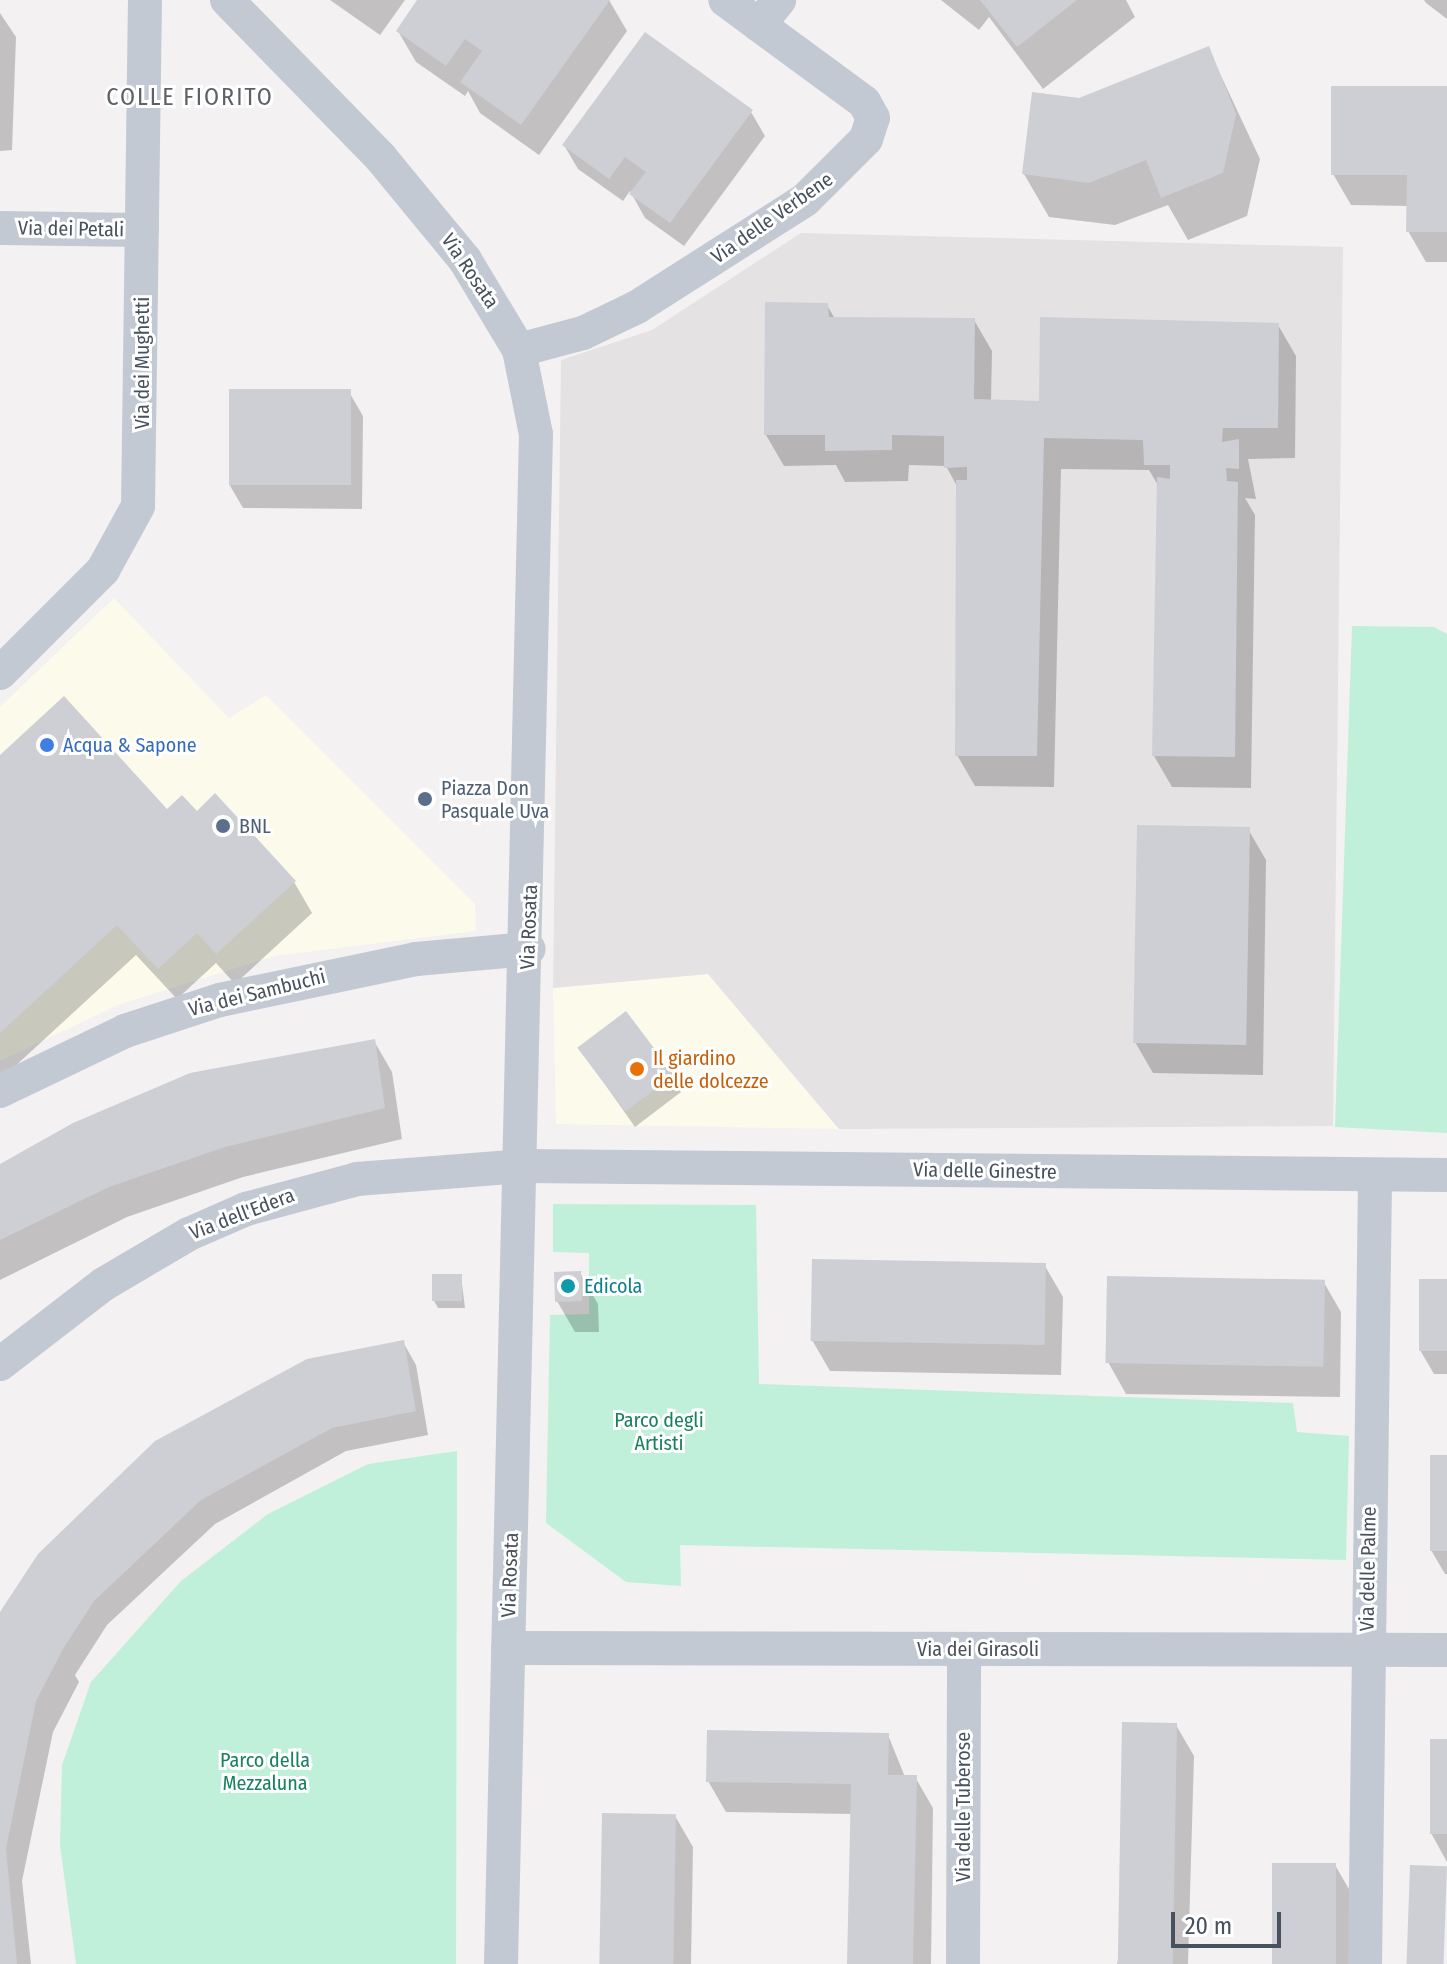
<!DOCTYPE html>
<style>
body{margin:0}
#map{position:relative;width:1447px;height:1964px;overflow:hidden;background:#f3f1f1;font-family:"Fira Sans Condensed",sans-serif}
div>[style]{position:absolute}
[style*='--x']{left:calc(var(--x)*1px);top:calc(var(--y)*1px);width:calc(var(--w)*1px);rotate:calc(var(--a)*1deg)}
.commercial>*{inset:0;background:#fcfaeb}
.education>*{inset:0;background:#e4e2e3}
.green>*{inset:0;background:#c0f0da}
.shadow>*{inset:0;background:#0003}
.building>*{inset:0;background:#cdcfd5;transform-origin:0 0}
.minor>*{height:34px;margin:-17px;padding:0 17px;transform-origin:17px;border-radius:17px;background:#c2c9d2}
.dots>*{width:22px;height:22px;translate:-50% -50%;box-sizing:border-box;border:4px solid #fff;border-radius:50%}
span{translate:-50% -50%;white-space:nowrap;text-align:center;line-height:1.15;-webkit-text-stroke:6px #fff;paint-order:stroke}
.street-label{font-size:20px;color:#48515e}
.shop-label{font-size:20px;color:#366cbe}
.left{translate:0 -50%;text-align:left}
.service-label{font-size:20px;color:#4e5e75}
.food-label{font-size:20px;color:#c56008}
.culture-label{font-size:20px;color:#0d838f}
.park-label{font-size:20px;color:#18815d}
.quarter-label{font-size:24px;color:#5d6066;letter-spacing:2px}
.scale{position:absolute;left:1171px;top:1912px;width:110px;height:36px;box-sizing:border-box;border:4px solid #48515e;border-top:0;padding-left:10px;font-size:24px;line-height:28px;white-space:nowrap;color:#48515e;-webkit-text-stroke:6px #fff;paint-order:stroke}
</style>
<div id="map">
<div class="commercial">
<i style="clip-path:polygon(114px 598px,229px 718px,266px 695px,475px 904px,476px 931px,274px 956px,118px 1005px,0 1061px,0 707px)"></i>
<i style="clip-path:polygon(708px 974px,839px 1129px,556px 1124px,553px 988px)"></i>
</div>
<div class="education">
<i style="clip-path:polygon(801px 233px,1343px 247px,1333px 1126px,839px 1129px,708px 974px,553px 988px,561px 360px,652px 330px)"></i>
</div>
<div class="green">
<i style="clip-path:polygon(1352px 626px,1434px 627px,1447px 634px,1447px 1133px,1335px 1127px)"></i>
<i style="clip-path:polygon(553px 1204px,756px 1205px,759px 1384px,1293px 1403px,1297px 1432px,1349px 1436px,1346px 1560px,680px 1545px,681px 1586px,626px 1582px,546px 1523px,550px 1315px,589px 1314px,589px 1253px,553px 1252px)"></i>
<i style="clip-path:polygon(457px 1451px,456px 1964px,76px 1964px,60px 1845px,62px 1765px,91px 1682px,181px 1581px,268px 1514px,368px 1464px)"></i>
</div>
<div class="shadow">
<i style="clip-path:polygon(330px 0,405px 0,380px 35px)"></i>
<i style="clip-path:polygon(420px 0,609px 0,627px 31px,539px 155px,480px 113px,468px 91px,465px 96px,416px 62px,398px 31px)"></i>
<i style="clip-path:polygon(941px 0,1126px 0,1135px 17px,1043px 89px,989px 17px,979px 30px)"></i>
<i style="clip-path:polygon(1424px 0,1447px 0,1447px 19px,1426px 3px)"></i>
<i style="clip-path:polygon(0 13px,16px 37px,12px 150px,0 151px)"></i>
<i style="clip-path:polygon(1208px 48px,1260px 159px,1247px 216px,1188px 240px,1168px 205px,1115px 225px,1049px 217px,1024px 174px,1079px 100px)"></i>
<i style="clip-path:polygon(1447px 88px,1447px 262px,1426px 262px,1408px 231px,1408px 206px,1351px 205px,1333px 174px)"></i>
<i style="clip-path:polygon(751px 112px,765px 136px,684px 246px,645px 218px,630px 191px,623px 201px,578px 169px,564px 145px)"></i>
<i style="clip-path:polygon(827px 305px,835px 319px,974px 320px,992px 351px,991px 401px,1041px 403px,1278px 325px,1296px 356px,1295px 458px,1248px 459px,1256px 499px,1245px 498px,1255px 515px,1251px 788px,1172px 787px,1154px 756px,1159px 487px,1149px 470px,1061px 469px,1054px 787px,975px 786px,957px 755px,958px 488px,946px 466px,909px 465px,908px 481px,845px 482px,836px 465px,784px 466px,766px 435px)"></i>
<i style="clip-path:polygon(349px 392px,363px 416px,362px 509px,243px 508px,229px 484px)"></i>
<i style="clip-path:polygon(0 758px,167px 811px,197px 813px,294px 882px,312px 913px,235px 984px,216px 963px,177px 999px,136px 955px,0 1080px)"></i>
<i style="clip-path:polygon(1248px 829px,1266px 860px,1263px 1075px,1153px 1073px,1135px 1042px)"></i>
<i style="clip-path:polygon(374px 1041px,392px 1072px,402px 1139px,243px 1177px,127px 1217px,0 1280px,0 1166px)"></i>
<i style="clip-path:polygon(580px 1049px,672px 1076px,681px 1092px,635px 1127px)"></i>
<i style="clip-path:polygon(1045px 1266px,1063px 1297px,1061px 1375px,830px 1371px,812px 1340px)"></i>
<i style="clip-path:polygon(580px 1273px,598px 1304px,599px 1332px,575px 1332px,557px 1301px)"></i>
<i style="clip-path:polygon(461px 1276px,465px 1308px,438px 1308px,434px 1301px)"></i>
<i style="clip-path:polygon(1323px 1281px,1341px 1312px,1340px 1397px,1126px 1394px,1108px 1362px)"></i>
<i style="clip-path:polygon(1447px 1281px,1447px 1374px,1434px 1374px,1420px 1350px)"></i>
<i style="clip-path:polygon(403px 1342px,416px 1365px,428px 1435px,346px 1451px,215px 1524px,107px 1625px,75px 1675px,79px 1682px,53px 1732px,22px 1881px,31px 1964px,0 1964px,0 1616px,156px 1443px,307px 1361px)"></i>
<i style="clip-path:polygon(1447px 1457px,1447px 1574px,1445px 1574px,1431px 1550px)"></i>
<i style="clip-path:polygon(1176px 1725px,1194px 1756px,1188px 1964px,1117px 1964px)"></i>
<i style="clip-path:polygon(888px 1735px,905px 1777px,915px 1777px,933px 1808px,931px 1964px,849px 1964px,852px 1814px,726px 1812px,708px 1781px)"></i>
<i style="clip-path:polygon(1447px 1741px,1447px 1862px,1431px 1833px)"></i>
<i style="clip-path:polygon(675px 1816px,693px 1847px,691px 1964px,601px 1964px)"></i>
<i style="clip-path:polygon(1335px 1865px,1353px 1896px,1353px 1964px,1274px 1964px)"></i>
</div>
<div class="building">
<i style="clip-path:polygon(417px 0,610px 0,521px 125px,460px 82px,482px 51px,465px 39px,446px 66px,396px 31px)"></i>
<i style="clip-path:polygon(980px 0,1077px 0,1017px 47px)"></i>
<i style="clip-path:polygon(645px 32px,753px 110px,670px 223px,629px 194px,646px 172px,625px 157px,609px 179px,562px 145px)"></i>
<i style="clip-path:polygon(1209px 46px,1236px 114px,1223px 173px,1161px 198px,1146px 160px,1089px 183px,1022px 174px,1032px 92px,1079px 98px)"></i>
<i style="clip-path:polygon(1331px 86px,1447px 86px,1447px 232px,1406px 232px,1407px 175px,1331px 175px)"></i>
<i style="clip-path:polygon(765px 302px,828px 303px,829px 317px,975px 318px,974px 399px,1039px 401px,1040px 317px,1279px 323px,1278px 428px,1223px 428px,1222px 442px,1239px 439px,1239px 469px,1226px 468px,1227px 481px,1238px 482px,1235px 757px,1152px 756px,1157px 477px,1170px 479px,1170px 465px,1144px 465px,1143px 440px,1044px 438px,1037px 756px,955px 756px,956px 480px,967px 480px,967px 467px,944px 468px,944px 436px,892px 435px,892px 450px,825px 451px,825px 435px,764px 435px)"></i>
<i style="left:229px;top:389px;width:122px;height:96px"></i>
<i style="clip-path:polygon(64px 696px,167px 809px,182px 795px,197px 811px,215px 793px,296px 881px,216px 954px,197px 933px,158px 969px,117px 925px,0 1033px,0 755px)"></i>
<i style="left:1137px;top:825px;width:113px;height:218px;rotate:1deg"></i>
<i style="left:626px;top:1011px;width:80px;height:61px;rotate:53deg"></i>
<i style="clip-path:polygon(375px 1039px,385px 1108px,225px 1147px,109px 1187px,0 1240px,0 1164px,73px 1123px,190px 1073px)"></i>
<i style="left:812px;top:1259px;width:234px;height:82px;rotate:1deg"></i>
<i style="left:581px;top:1271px;width:30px;height:27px;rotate:88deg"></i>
<i style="left:462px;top:1274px;width:27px;height:30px;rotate:90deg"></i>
<i style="left:1107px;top:1276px;width:218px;height:87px;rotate:1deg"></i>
<i style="left:1419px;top:1279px;width:28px;height:72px"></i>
<i style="clip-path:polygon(404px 1340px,416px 1411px,332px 1428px,201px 1500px,94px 1601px,63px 1649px,36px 1701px,6px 1849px,17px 1964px,0 1964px,0 1612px,38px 1554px,155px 1441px,307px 1359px)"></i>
<i style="left:1430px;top:1455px;width:17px;height:96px"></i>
<i style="left:1122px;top:1722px;width:55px;height:242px;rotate:1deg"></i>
<i style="clip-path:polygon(707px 1730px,889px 1733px,888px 1775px,917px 1775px,913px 1964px,847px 1964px,851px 1784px,706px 1782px)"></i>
<i style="left:1430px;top:1739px;width:17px;height:95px"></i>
<i style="left:602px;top:1813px;width:74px;height:151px;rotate:1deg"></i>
<i style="left:1272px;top:1863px;width:64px;height:101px"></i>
<i style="left:1410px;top:1865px;width:37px;height:99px;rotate:2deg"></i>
</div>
<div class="minor">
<i style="--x:227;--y:0;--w:221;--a:45.7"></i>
<i style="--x:381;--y:158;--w:132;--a:50.5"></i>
<i style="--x:465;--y:260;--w:105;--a:59"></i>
<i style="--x:519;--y:350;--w:86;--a:78.6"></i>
<i style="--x:536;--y:434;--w:1530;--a:91.31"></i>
<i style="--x:759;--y:25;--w:32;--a:-51"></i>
<i style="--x:0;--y:228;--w:142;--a:0.8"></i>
<i style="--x:519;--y:350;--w:66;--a:-14.9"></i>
<i style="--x:583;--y:333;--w:60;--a:-25.7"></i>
<i style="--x:637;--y:307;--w:199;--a:-32.5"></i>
<i style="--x:805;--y:200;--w:86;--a:-45"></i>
<i style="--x:866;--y:139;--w:22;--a:-72"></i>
<i style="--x:873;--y:118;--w:18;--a:-119"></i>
<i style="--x:864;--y:102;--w:172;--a:-143.7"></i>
<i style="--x:0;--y:673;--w:146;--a:-45"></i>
<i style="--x:103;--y:570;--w:73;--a:-61.3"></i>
<i style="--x:138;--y:506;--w:506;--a:-89.21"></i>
<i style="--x:0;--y:1091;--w:139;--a:-25.6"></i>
<i style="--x:125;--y:1031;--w:100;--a:-18.1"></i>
<i style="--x:220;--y:1000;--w:200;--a:-11.8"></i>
<i style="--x:416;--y:959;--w:113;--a:-5.1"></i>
<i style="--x:0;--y:1364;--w:131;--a:-37.6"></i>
<i style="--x:104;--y:1284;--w:99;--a:-30.5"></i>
<i style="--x:189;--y:1234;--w:62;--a:-23.7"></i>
<i style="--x:246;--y:1209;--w:115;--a:-15.1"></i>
<i style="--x:357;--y:1179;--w:167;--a:-4.5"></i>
<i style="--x:523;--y:1166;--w:924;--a:0.56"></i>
<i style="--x:508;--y:1648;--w:939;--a:0.12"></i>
<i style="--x:963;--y:1964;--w:315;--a:-89.8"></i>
<i style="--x:1365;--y:1964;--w:789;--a:-89.27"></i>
</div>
<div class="dots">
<i style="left:47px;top:745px;background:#3f7fe0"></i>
<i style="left:425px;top:799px;background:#5c6f8a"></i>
<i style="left:223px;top:826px;background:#5c6f8a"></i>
<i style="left:637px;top:1069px;background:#e8710a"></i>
<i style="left:568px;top:1286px;background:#0f9aa8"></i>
</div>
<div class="street-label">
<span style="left:772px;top:218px;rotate:-35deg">Via delle Verbene</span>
<span style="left:71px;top:229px;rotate:1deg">Via dei Petali</span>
<span style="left:470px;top:271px;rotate:56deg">Via Rosata</span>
<span style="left:142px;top:363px;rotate:-90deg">Via dei Mughetti</span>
<span style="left:529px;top:927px;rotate:-88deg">Via Rosata</span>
<span style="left:257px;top:993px;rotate:-14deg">Via dei Sambuchi</span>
<span style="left:985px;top:1171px;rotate:1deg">Via delle Ginestre</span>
<span style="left:242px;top:1214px;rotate:-21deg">Via dell'Edera</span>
<span style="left:1368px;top:1569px;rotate:-89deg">Via delle Palme</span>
<span style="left:510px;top:1575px;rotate:-88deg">Via Rosata</span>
<span style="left:978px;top:1649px">Via dei Girasoli</span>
<span style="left:963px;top:1807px;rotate:-90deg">Via delle Tuberose</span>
</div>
<div class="shop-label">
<span class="left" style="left:63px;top:745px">Acqua &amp; Sapone</span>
</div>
<div class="service-label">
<span class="left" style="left:441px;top:800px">Piazza Don<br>Pasquale Uva</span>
<span class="left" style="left:239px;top:826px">BNL</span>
</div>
<div class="food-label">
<span class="left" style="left:653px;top:1070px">Il giardino<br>delle dolcezze</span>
</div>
<div class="culture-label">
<span class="left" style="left:584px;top:1286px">Edicola</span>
</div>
<div class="park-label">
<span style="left:659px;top:1432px">Parco degli<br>Artisti</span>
<span style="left:265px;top:1772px">Parco della<br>Mezzaluna</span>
</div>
<div class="quarter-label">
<span style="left:190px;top:98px">COLLE FIORITO</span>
</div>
<div class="scale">20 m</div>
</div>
